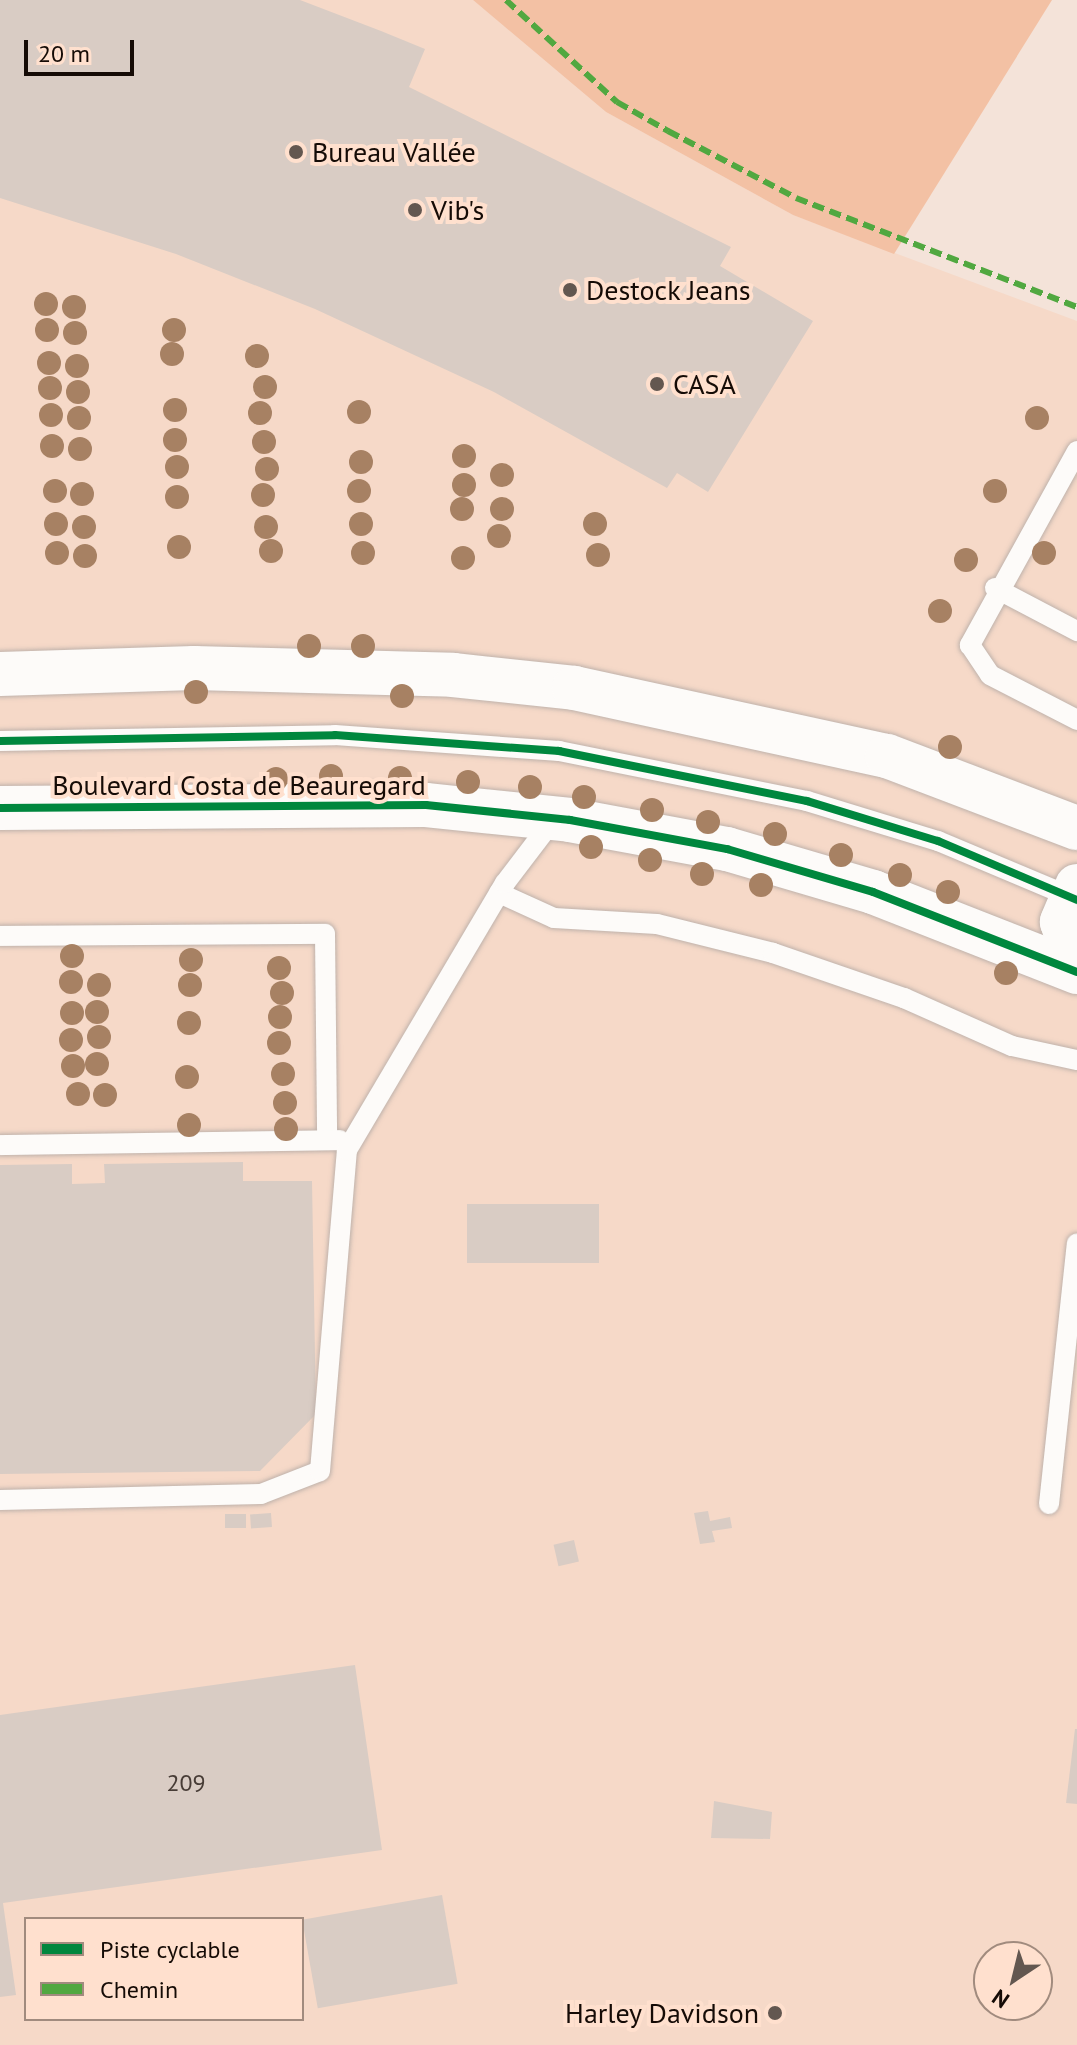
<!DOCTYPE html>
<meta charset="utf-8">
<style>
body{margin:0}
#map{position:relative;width:1077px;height:2045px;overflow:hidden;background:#f4e3d9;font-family:"PT Sans",sans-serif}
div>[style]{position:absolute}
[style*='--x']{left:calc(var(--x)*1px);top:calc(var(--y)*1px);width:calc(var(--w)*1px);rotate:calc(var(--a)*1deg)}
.built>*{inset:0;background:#f6d9c8}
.green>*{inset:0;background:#f3c1a4}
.building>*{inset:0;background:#d9ccc4;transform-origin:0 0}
.roads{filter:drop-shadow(0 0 2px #bfb2ab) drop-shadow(0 0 2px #bfb2ab)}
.lane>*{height:20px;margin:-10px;padding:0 10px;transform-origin:10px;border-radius:10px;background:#fdfbf9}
.secondary>*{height:44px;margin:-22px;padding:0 22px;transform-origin:22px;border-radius:22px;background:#fdfbf9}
.quiet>*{height:6px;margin-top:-3px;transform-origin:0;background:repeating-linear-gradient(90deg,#51a840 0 12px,transparent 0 18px)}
.cycleway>*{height:8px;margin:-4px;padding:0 4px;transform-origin:4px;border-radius:4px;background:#00873e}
.trees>*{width:24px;height:24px;margin:-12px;border-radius:50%;background:#a78163}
.dots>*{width:22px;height:22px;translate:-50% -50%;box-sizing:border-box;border:4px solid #ffe0ce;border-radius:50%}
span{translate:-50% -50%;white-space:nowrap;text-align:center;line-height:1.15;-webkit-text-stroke:8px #ffe0ce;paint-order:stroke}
.number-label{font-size:24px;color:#473c36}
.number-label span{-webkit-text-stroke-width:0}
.poi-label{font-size:28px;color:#150b06}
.left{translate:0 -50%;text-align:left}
.right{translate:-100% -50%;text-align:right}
.street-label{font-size:28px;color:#150b06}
.legend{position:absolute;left:24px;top:1917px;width:280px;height:104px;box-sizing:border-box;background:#ffe0ce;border:2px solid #a18b7e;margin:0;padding:10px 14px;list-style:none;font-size:24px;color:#150b06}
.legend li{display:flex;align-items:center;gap:16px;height:40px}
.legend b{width:40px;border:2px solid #a18b7e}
.north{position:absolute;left:973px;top:1941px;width:80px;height:80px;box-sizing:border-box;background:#ffe0ce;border:2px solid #a18b7e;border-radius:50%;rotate:215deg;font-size:22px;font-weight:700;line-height:32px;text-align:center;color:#150b06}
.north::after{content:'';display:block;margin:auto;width:28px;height:36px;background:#635750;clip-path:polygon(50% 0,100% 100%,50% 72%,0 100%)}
.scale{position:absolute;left:24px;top:40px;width:110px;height:36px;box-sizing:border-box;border:4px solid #150b06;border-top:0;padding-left:10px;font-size:24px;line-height:28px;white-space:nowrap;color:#150b06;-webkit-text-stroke:6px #ffe0ce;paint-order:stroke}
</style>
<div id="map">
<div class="built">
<i style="clip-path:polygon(evenodd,0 0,473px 0,606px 112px,793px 215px,1077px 321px,1077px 2045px,0 2045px,0 0,26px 1919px,302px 1919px,302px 2019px,26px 2019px,26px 1919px,0 0,989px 1957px,1037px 1957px,1037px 2005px,989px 2005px,989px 1957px)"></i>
</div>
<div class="green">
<i style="clip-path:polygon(473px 0,1052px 0,894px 254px,793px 215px,606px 112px)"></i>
</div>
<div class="building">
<i style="clip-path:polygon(0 0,300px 0,381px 31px,425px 49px,409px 87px,731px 247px,720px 266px,813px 321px,708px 492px,677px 473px,667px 488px,494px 392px,315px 309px,176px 254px,0 198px)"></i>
<i style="clip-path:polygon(243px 1162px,243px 1181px,312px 1181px,316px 1414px,260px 1471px,0 1474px,0 1165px,72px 1164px,72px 1184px,105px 1183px,104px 1164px)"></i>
<i style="left:467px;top:1204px;width:132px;height:59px"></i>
<i style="clip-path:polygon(708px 1511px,710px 1521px,730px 1517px,732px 1528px,712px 1531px,715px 1542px,700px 1544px,694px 1513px)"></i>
<i style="left:271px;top:1513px;width:14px;height:21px;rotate:86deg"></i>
<i style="left:225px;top:1514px;width:21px;height:14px"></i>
<i style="left:574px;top:1540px;width:22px;height:21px;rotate:77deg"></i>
<i style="clip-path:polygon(355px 1665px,382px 1850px,3px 1903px,16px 1995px,0 1997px,0 1715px)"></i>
<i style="clip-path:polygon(1075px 1729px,1077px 1729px,1077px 1804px,1066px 1803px)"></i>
<i style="clip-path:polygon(714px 1801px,772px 1812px,770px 1839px,711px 1838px)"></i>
<i style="left:442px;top:1895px;width:90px;height:142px;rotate:80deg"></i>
</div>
<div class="roads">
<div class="lane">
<i style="--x:1077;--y:451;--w:222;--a:118.9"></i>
<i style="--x:970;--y:645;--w:36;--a:56"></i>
<i style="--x:990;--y:675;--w:98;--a:27.3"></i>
<i style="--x:995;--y:588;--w:93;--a:27.7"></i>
<i style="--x:0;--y:741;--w:335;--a:-1"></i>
<i style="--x:335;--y:735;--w:225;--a:4.1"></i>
<i style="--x:559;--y:751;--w:253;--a:11.4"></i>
<i style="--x:807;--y:801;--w:137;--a:17"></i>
<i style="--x:938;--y:841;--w:150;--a:22.8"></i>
<i style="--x:499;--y:893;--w:60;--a:24.4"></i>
<i style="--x:554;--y:918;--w:103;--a:3.3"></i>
<i style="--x:657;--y:924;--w:120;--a:14"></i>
<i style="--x:773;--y:953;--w:139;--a:19"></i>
<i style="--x:904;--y:998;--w:118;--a:24"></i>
<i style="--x:1012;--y:1046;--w:66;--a:12.2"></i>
<i style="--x:0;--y:936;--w:325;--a:-0.4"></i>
<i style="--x:325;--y:934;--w:206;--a:89.4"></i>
<i style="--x:0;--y:1145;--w:340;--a:-0.8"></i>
<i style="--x:0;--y:1500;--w:261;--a:-1.3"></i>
<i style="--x:261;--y:1494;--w:63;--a:-21.3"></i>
<i style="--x:320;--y:1471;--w:322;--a:-85.2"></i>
<i style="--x:347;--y:1150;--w:310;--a:-59.4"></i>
<i style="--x:505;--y:883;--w:79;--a:-52.7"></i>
<i style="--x:1049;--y:1504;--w:262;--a:-83.9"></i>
</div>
<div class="secondary">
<i style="--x:0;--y:674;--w:194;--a:-1.8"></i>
<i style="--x:194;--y:668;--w:259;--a:1.5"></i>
<i style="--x:453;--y:675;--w:122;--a:6.1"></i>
<i style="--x:574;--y:688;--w:320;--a:12.3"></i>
<i style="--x:887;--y:756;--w:203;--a:20.8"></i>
<i style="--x:0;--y:808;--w:426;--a:-0.4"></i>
<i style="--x:426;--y:805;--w:145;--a:5.9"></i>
<i style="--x:570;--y:820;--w:160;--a:10.5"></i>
<i style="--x:727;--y:849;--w:152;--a:16.4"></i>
<i style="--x:873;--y:892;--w:219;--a:21.4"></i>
<i style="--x:1077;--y:886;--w:39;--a:113"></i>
<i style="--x:1062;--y:922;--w:50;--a:72.6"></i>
</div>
</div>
<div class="quiet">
<i style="--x:506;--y:0;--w:151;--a:42.6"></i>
<i style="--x:617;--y:102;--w:59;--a:29.6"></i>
<i style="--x:668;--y:131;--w:144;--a:27.6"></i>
<i style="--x:796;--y:198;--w:301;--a:21.2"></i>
</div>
<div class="cycleway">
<i style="--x:0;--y:741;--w:335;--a:-1"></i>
<i style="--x:335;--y:735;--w:225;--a:4.1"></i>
<i style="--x:559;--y:751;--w:253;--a:11.4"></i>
<i style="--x:807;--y:801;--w:137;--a:17"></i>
<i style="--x:938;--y:841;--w:151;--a:23"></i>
<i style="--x:0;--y:808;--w:426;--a:-0.4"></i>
<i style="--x:426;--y:805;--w:145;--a:5.9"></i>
<i style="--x:570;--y:820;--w:160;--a:10.5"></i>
<i style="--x:727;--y:849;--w:152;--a:16.4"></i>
<i style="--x:873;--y:892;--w:219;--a:21.4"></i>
</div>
<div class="trees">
<i style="left:46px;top:304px"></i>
<i style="left:74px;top:307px"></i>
<i style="left:47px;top:330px"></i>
<i style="left:174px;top:330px"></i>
<i style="left:75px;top:333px"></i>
<i style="left:172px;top:354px"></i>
<i style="left:257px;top:356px"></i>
<i style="left:49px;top:363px"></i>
<i style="left:77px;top:366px"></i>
<i style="left:265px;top:387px"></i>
<i style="left:50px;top:388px"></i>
<i style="left:78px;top:392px"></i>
<i style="left:175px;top:410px"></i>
<i style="left:359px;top:412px"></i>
<i style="left:260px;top:413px"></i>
<i style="left:51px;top:415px"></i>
<i style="left:79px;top:418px"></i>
<i style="left:1037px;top:418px"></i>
<i style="left:175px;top:440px"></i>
<i style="left:264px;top:442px"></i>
<i style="left:52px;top:446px"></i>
<i style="left:80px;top:449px"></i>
<i style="left:464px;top:456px"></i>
<i style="left:361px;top:462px"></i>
<i style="left:177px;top:467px"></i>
<i style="left:267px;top:469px"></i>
<i style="left:502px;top:475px"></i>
<i style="left:464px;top:485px"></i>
<i style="left:55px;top:491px"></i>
<i style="left:359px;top:491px"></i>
<i style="left:995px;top:491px"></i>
<i style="left:82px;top:494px"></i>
<i style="left:263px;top:495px"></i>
<i style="left:177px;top:497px"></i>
<i style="left:462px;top:509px"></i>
<i style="left:502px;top:509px"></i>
<i style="left:56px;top:524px"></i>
<i style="left:361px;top:524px"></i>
<i style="left:595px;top:524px"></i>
<i style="left:84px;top:527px"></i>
<i style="left:266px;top:527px"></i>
<i style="left:499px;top:536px"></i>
<i style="left:179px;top:547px"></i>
<i style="left:271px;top:551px"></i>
<i style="left:57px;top:553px"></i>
<i style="left:363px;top:553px"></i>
<i style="left:1044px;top:553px"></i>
<i style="left:598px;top:555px"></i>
<i style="left:85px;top:556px"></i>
<i style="left:463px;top:558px"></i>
<i style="left:966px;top:560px"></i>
<i style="left:940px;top:611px"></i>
<i style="left:309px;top:646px"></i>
<i style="left:363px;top:646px"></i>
<i style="left:196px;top:692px"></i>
<i style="left:402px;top:696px"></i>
<i style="left:950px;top:747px"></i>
<i style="left:331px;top:776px"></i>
<i style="left:400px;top:778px"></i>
<i style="left:276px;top:779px"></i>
<i style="left:468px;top:782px"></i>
<i style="left:530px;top:787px"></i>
<i style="left:584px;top:797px"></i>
<i style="left:652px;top:810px"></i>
<i style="left:708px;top:822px"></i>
<i style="left:775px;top:834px"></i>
<i style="left:591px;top:847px"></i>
<i style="left:841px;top:855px"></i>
<i style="left:650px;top:860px"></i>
<i style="left:702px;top:874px"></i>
<i style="left:900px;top:875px"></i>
<i style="left:761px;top:885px"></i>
<i style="left:948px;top:892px"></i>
<i style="left:72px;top:956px"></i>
<i style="left:191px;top:960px"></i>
<i style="left:279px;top:968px"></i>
<i style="left:1006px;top:973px"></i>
<i style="left:71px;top:982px"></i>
<i style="left:99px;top:985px"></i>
<i style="left:190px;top:985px"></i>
<i style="left:282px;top:993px"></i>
<i style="left:97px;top:1012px"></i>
<i style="left:72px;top:1013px"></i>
<i style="left:280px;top:1017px"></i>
<i style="left:189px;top:1023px"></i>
<i style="left:99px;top:1037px"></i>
<i style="left:71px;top:1040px"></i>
<i style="left:279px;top:1043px"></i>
<i style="left:97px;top:1064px"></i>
<i style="left:73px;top:1066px"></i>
<i style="left:283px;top:1074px"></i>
<i style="left:187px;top:1077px"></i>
<i style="left:78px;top:1094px"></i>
<i style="left:105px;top:1095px"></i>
<i style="left:285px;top:1103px"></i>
<i style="left:189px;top:1125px"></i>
<i style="left:286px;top:1129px"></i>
</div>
<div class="dots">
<i style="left:296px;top:152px;background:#635750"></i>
<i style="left:415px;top:210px;background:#635750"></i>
<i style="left:570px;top:290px;background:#635750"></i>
<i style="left:657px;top:384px;background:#635750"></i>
<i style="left:775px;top:2013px;background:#635750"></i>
</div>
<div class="number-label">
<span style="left:186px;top:1783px">209</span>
</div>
<div class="poi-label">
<span class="left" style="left:312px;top:152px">Bureau Vallée</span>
<span class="left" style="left:431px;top:210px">Vib's</span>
<span class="left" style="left:586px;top:290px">Destock Jeans</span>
<span class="left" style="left:673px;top:384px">CASA</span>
<span class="right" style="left:759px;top:2013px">Harley Davidson</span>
</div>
<div class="street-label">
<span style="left:239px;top:785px">Boulevard Costa de Beauregard</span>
</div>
<ul class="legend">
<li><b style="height:10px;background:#00873e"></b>Piste cyclable</li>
<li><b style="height:10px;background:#51a840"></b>Chemin</li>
</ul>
<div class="north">N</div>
<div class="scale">20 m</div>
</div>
